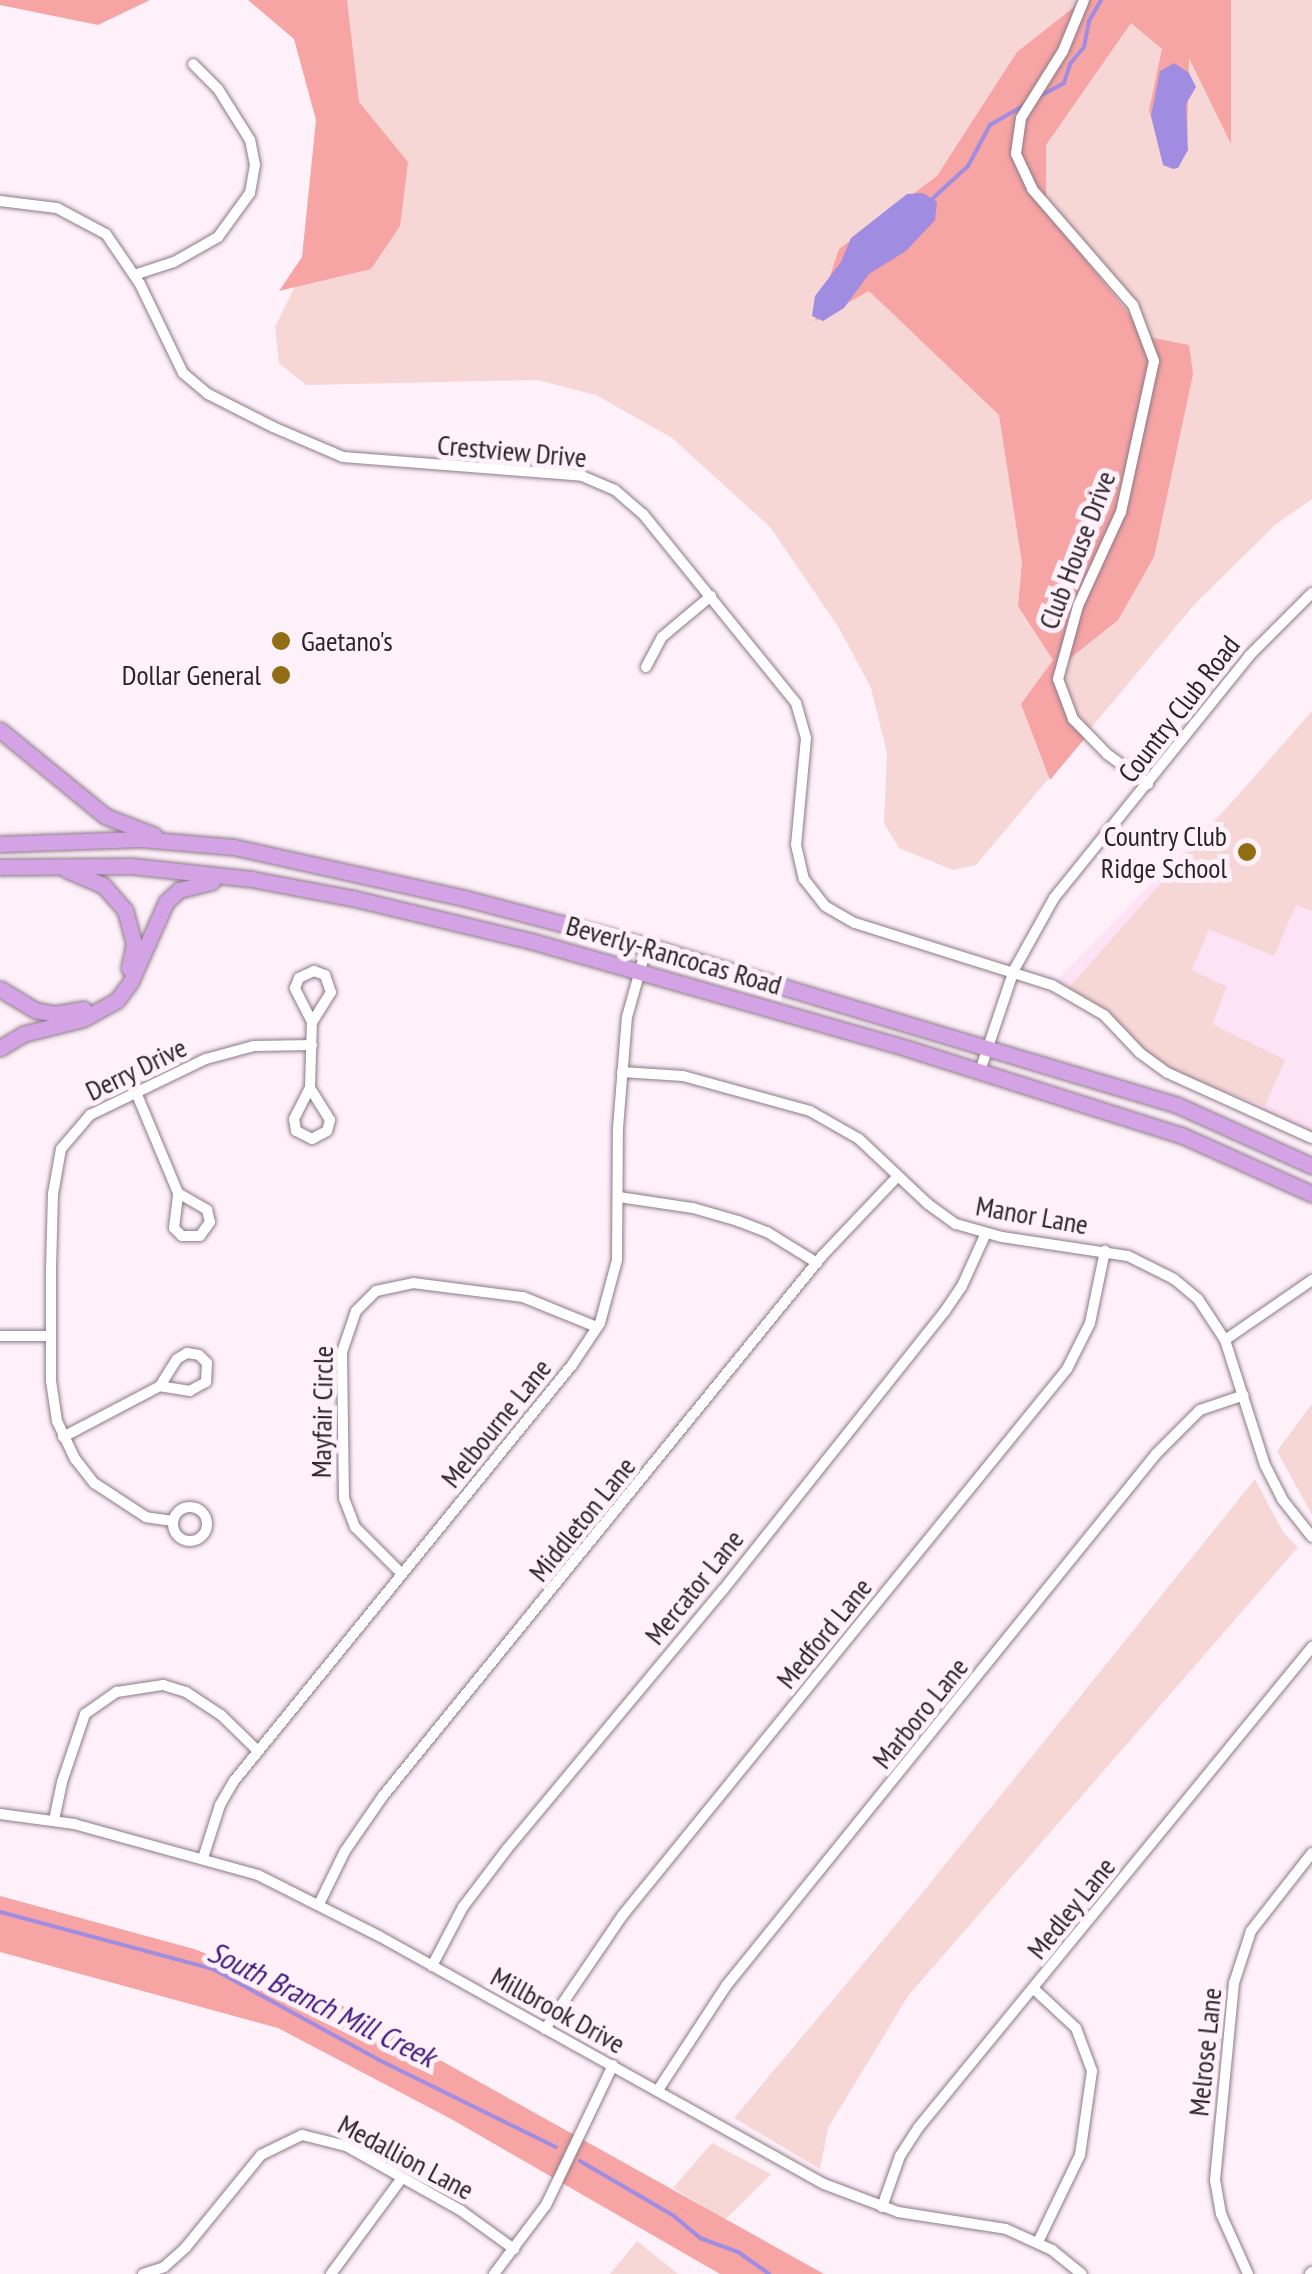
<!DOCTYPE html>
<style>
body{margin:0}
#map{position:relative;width:1312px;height:2274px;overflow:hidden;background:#fef1fa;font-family:"PT Sans Narrow",sans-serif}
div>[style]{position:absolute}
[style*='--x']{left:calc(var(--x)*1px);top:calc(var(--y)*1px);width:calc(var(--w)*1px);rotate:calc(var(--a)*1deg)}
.built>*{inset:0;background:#fee2f5}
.green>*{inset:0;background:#f7d7d6}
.forest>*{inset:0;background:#f7a4a4}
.water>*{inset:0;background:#a08ce1}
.stream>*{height:4px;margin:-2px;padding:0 2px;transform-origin:2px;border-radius:2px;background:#a08ce1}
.roads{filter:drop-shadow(0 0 2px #8d7a87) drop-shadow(0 0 2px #8d7a87)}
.street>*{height:10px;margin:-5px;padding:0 5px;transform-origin:5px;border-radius:5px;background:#fff}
.street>.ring{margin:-5px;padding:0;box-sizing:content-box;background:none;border:10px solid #fff;border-radius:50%}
.primary>*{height:15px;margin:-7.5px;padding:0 7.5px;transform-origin:7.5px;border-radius:7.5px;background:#d3a3e6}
.dots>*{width:28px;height:28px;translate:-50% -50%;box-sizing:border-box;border:5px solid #fef1fa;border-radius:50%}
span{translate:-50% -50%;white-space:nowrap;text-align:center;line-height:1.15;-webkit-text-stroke:10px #fef1fa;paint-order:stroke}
.street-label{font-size:28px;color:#2b2329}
.poi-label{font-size:28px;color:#2b2329}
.left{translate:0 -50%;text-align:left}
.right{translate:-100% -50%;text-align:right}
.water-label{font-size:30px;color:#401a7d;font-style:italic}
</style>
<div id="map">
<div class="built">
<i style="clip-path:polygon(1312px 720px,1312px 1138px,1183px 1081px,1104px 1015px,1052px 985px)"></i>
</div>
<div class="green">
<i style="clip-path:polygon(325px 0,1312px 0,1312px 499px,1275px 525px,1194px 605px,976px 865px,953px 870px,899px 848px,884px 823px,887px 753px,871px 688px,839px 628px,770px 527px,672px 438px,596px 395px,537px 380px,306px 385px,279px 363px,275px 327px,297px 282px,325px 248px)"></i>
<i style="clip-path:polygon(1312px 711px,1312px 911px,1296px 905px,1274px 956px,1209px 929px,1192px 970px,1227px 987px,1212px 1024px,1285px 1060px,1265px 1106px,1161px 1068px,1066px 991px)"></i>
<i style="clip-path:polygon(1312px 1404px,1312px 1515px,1277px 1451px)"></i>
<i style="clip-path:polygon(1255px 1479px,1283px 1532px,1298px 1547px,908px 1996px,828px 2128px,820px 2169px,734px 2118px,919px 1897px)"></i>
<i style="clip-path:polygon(712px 2143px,771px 2174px,725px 2220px,673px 2188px)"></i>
<i style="clip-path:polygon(637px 2241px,678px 2274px,610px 2274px)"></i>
</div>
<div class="forest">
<i style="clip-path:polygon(0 0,150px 0,98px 25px,0 5px)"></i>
<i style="clip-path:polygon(248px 0,347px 0,359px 102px,408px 162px,400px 226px,371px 269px,279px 291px,302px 257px,316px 120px,294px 39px)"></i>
<i style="clip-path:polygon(1083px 0,1231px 0,1231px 144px,1189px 58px,1187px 143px,1165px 166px,1149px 110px,1162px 49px,1131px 23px,1046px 145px,1046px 211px,1148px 337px,1189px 345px,1193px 374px,1154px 557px,1118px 620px,1058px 668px,1086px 737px,1050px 780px,1021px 704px,1053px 660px,1018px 606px,1022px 563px,999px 415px,869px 291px,815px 321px,839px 249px,937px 176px,1017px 52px)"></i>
<i style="clip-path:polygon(0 1896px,194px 1949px,334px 2001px,824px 2274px,720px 2274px,453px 2120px,278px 2028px,0 1952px)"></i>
</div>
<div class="water">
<i style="clip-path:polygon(1174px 63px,1189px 73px,1196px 87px,1186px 104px,1188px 150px,1178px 168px,1173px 169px,1163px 165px,1151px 116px,1160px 71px)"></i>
<i style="clip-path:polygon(923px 193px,937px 202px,935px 220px,906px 251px,869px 274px,844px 308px,823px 321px,812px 316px,815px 296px,841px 262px,851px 238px,907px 194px)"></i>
</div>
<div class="stream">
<i style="--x:1040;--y:96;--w:27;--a:-28"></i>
<i style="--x:1064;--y:83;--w:20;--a:-72"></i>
<i style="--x:1070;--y:64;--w:22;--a:-51"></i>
<i style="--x:1084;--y:47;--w:26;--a:-79"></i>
<i style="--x:1089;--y:21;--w:24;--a:-60"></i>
<i style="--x:931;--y:200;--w:50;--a:-42.6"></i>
<i style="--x:968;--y:166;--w:47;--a:-61.8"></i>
<i style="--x:990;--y:125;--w:44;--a:-30.1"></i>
<i style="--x:0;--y:1912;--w:220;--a:15"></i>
<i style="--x:213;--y:1969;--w:189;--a:28.7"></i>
<i style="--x:379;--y:2060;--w:197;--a:26.2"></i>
<i style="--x:580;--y:2161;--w:109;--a:30.3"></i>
<i style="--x:674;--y:2216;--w:34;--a:40"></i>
<i style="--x:700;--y:2238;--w:40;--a:20.2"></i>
<i style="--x:738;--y:2252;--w:38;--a:35"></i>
</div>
<div class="roads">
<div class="street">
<i style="--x:1084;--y:0;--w:55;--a:112.4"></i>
<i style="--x:1063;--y:51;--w:79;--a:122.1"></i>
<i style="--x:1021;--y:118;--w:36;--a:98"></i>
<i style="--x:1016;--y:154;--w:38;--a:65"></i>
<i style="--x:1032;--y:189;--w:154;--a:49"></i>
<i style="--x:1133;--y:305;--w:60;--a:69.4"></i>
<i style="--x:1154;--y:361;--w:155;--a:102.3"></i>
<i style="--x:1121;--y:512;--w:103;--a:114.6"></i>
<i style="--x:1078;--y:606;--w:76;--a:105.3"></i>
<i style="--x:1058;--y:679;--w:43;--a:69.4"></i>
<i style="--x:1073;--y:719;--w:49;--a:45.8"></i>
<i style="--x:1107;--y:754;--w:51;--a:36.2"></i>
<i style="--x:0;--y:201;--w:57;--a:7"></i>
<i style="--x:57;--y:208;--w:55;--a:28"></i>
<i style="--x:106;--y:234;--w:60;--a:55.8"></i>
<i style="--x:140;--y:284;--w:99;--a:64.2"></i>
<i style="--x:183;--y:373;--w:33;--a:40"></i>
<i style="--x:208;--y:394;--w:73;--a:26.9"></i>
<i style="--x:273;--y:427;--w:76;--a:23.2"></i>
<i style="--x:343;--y:457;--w:240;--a:4.5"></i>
<i style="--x:582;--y:476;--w:36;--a:23"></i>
<i style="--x:615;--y:490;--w:37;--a:41"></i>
<i style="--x:643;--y:514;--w:243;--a:51"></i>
<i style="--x:796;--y:703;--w:36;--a:74"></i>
<i style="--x:806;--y:738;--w:107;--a:95.3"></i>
<i style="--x:796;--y:845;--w:35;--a:77"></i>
<i style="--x:804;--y:879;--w:34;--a:52"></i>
<i style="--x:825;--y:906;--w:34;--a:30"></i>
<i style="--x:855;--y:923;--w:207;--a:17.5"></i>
<i style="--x:1052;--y:985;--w:60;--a:30"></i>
<i style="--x:1104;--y:1015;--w:52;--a:46.5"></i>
<i style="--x:1140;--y:1053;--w:34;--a:36"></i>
<i style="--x:1168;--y:1073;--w:158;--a:24.3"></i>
<i style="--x:134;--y:275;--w:42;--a:-18"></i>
<i style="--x:174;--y:262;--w:51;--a:-29.6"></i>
<i style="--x:218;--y:237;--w:54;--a:-54"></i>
<i style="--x:250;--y:193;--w:28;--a:-80"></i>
<i style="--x:255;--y:165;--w:25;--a:-101"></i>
<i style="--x:250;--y:140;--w:60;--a:-122.1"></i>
<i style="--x:218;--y:89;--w:35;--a:-135"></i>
<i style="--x:646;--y:667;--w:34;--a:-62"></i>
<i style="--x:662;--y:637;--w:64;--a:-39.9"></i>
<i style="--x:314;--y:971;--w:12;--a:20"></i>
<i style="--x:325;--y:975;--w:18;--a:71"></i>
<i style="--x:331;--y:992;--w:36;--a:122"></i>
<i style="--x:312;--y:1022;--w:38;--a:-117"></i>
<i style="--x:295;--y:988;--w:11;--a:-68"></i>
<i style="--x:299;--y:978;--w:17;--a:-25"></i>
<i style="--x:980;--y:1071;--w:107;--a:-71.4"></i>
<i style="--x:1014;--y:970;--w:82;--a:-60.9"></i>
<i style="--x:1054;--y:898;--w:311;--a:-51.1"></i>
<i style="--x:1249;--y:656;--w:89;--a:-45"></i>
<i style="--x:622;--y:1072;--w:61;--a:3.8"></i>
<i style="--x:683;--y:1076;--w:132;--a:15.4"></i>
<i style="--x:810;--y:1111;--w:56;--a:29.7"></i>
<i style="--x:859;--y:1139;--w:95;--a:43.3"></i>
<i style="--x:928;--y:1204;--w:34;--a:36"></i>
<i style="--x:956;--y:1224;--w:48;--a:15.8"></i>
<i style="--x:1002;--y:1237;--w:127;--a:8.6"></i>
<i style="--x:1128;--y:1256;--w:51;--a:26.6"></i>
<i style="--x:1174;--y:1279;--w:31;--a:40"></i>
<i style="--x:1198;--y:1299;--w:49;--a:56.6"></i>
<i style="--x:1225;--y:1340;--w:131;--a:72.3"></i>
<i style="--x:1265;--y:1465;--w:38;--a:63"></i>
<i style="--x:1282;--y:1499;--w:48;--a:51.7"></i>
<i style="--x:310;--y:1088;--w:38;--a:58"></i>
<i style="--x:330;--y:1120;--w:11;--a:105"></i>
<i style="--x:327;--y:1131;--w:17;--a:152"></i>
<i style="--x:312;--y:1139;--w:18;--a:-153"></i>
<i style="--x:296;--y:1131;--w:12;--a:-99"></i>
<i style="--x:294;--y:1119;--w:35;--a:-63"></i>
<i style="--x:310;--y:1088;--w:66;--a:-88.3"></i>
<i style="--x:135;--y:1090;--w:112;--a:67.3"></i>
<i style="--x:178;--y:1193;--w:34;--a:30"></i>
<i style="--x:207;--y:1210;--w:12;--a:76"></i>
<i style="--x:210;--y:1222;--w:17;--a:126"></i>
<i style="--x:200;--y:1236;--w:18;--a:180"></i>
<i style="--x:182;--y:1236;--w:11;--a:-135"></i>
<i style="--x:174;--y:1228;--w:35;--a:-83"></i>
<i style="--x:619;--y:1197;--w:75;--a:8.5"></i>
<i style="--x:693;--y:1208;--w:47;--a:16.1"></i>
<i style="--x:738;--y:1221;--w:31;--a:21"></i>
<i style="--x:767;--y:1232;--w:59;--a:31.8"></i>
<i style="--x:0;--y:1336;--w:51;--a:0"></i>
<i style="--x:1225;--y:1340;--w:106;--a:-34.6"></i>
<i style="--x:187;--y:1353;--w:12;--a:9"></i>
<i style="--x:199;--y:1355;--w:11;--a:45"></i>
<i style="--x:207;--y:1363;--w:19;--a:93"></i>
<i style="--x:206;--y:1382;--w:18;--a:151"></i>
<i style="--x:190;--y:1391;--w:30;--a:-171"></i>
<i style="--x:160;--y:1386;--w:32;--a:-58"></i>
<i style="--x:177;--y:1359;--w:12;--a:-31"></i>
<i style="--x:63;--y:1437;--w:110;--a:-27.7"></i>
<i class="ring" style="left:173px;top:1507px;width:24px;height:24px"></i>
<i style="--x:173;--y:1521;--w:27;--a:-172"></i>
<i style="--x:146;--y:1517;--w:62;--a:-146.8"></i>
<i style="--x:94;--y:1483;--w:31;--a:-128"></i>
<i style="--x:75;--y:1459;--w:42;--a:-115.3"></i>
<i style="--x:57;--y:1421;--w:40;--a:-98.5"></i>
<i style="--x:51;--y:1381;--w:112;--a:-90"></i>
<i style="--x:51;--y:1269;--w:75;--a:-88.5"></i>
<i style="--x:53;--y:1194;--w:46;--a:-79.9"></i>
<i style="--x:61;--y:1149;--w:45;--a:-49.5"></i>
<i style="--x:90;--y:1115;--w:129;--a:-25.8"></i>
<i style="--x:206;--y:1059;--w:50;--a:-15.2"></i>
<i style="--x:254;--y:1046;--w:58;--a:-1"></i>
<i style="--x:401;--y:1573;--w:65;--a:-135"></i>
<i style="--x:355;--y:1527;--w:31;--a:-111"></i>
<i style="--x:344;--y:1498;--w:146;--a:-90.8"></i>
<i style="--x:342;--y:1352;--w:43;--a:-71.1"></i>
<i style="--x:356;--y:1311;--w:28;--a:-45"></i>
<i style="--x:376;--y:1291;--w:38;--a:-12"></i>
<i style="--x:413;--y:1283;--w:111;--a:7.3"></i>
<i style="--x:523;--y:1297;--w:80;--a:22.1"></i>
<i style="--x:0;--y:1814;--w:75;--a:7.7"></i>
<i style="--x:74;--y:1824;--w:191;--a:15.5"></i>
<i style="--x:258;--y:1875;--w:136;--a:26.8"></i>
<i style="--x:379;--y:1936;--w:509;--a:29.13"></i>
<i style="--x:824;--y:2184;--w:79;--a:20.7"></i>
<i style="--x:898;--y:2212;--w:109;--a:8.9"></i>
<i style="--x:1006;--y:2229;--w:51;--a:24.5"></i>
<i style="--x:1052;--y:2250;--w:38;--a:39"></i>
<i style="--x:54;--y:1820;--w:39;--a:-78"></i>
<i style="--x:62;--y:1782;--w:72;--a:-71.3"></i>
<i style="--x:85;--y:1714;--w:39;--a:-35"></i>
<i style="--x:117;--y:1692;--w:47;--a:-8.7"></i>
<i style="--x:163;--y:1685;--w:24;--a:17"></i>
<i style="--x:186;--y:1692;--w:42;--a:33.3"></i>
<i style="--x:221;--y:1715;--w:52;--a:44.2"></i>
<i style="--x:203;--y:1858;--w:56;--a:-72.2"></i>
<i style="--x:220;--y:1805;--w:28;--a:-60"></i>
<i style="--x:234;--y:1781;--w:536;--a:-50.91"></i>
<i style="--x:572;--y:1365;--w:50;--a:-56.3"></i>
<i style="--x:600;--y:1323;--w:65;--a:-74.9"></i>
<i style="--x:617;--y:1260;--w:132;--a:-89.6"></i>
<i style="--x:618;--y:1128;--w:111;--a:-85.4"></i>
<i style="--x:627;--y:1017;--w:74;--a:-74.3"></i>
<i style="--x:319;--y:1904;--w:59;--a:-63.9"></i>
<i style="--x:345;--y:1851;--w:67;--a:-55.4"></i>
<i style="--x:383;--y:1796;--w:696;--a:-50.89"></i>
<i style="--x:822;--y:1256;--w:110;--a:-46.5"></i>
<i style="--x:432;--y:1966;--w:67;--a:-62.3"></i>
<i style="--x:463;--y:1907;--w:73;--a:-52.8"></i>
<i style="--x:507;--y:1849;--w:337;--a:-50.2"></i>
<i style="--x:723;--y:1590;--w:357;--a:-51.5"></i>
<i style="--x:945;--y:1311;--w:30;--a:-56"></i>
<i style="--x:962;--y:1286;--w:58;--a:-65.6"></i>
<i style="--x:1034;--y:1989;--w:57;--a:42.9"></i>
<i style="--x:1076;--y:2028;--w:46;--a:69.6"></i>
<i style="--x:1092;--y:2071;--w:85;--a:98.1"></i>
<i style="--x:1080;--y:2155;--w:97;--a:115.8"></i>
<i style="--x:545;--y:2029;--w:137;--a:-55.7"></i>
<i style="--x:622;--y:1916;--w:705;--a:-50.87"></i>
<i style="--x:1067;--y:1369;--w:51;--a:-63.4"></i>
<i style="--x:1090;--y:1323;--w:74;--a:-78.2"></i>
<i style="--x:658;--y:2090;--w:124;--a:-56.8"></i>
<i style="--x:726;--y:1986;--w:684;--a:-51.05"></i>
<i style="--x:1156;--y:1454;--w:62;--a:-45"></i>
<i style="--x:1200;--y:1410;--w:46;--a:-18.8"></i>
<i style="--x:882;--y:2207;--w:54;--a:-70.6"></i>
<i style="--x:900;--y:2156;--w:33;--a:-57"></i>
<i style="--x:918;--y:2128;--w:622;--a:-50.68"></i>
<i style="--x:143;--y:2274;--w:22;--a:-18"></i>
<i style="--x:164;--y:2267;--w:30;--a:-42"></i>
<i style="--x:186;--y:2247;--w:119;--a:-50.8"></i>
<i style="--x:261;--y:2155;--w:46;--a:-26"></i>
<i style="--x:302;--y:2135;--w:45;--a:14"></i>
<i style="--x:346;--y:2146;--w:131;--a:29.3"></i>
<i style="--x:460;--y:2210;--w:67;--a:35.8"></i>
<i style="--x:331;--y:2274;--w:119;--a:-53.5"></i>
<i style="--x:494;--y:2274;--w:86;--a:-53"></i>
<i style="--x:546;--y:2205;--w:155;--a:-64.4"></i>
<i style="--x:1248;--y:2274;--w:66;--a:-114.2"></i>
<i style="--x:1221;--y:2214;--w:35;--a:-100"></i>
<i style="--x:1215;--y:2180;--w:198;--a:-84.5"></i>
<i style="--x:1234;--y:1983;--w:55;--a:-71.9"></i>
<i style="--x:1251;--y:1931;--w:99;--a:-52"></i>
<i style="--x:1310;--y:2274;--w:3;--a:-45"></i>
</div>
<div class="primary">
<i style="--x:0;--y:730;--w:136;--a:39.3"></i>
<i style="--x:105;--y:816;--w:53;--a:21.2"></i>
<i style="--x:0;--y:844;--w:141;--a:-2"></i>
<i style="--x:141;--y:839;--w:93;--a:4.9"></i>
<i style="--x:234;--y:847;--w:236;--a:12.5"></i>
<i style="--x:464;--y:898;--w:189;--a:14.7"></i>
<i style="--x:647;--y:946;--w:553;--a:16.7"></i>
<i style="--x:1177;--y:1105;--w:148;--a:24.3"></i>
<i style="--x:0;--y:867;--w:132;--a:-0.4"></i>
<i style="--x:132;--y:866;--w:120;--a:6.2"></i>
<i style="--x:251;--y:879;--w:103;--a:10.7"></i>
<i style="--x:352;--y:898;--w:184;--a:13.5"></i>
<i style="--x:531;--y:941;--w:390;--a:15.9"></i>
<i style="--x:906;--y:1048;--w:288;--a:17.6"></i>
<i style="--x:1181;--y:1135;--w:144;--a:24.2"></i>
<i style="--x:67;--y:870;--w:39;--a:23"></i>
<i style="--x:103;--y:885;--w:33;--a:49"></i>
<i style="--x:125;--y:910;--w:35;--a:75"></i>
<i style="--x:134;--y:944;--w:25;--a:102"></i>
<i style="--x:0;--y:989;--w:41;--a:31"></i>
<i style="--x:35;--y:1010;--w:20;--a:11"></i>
<i style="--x:55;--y:1014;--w:29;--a:-10"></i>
<i style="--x:0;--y:1048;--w:27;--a:-31"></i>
<i style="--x:23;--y:1034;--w:62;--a:-14"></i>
<i style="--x:83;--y:1019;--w:39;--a:-29"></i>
<i style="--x:117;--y:1000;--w:21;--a:-53"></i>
<i style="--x:130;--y:983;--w:89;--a:-66"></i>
<i style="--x:166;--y:902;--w:18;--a:-43"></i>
<i style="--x:179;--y:890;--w:34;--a:-14"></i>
</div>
</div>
<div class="dots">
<i style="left:281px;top:641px;background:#916d13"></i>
<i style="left:281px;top:675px;background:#916d13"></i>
<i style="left:1247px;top:852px;background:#916d13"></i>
</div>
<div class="street-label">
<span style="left:512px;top:451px;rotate:5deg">Crestview Drive</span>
<span style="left:1077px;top:550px;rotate:-69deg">Club House Drive</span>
<span style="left:1179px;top:709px;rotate:-52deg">Country Club Road</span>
<span style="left:674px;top:955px;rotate:16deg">Beverly-Rancocas Road</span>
<span style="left:136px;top:1069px;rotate:-26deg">Derry Drive</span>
<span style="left:1032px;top:1215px;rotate:10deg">Manor Lane</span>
<span style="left:322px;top:1412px;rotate:-89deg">Mayfair Circle</span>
<span style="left:496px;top:1423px;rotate:-51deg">Melbourne Lane</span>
<span style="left:582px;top:1519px;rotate:-51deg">Middleton Lane</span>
<span style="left:694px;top:1587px;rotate:-51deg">Mercator Lane</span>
<span style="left:824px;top:1633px;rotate:-51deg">Medford Lane</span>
<span style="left:920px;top:1713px;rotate:-51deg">Marboro Lane</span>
<span style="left:1071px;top:1908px;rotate:-51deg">Medley Lane</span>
<span style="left:558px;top:2010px;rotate:29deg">Millbrook Drive</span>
<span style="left:1205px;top:2052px;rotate:-84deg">Melrose Lane</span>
<span style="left:406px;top:2157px;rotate:28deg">Medallion Lane</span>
</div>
<div class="poi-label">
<span class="left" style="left:301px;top:641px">Gaetano's</span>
<span class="right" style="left:261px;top:675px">Dollar General</span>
<span class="right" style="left:1227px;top:852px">Country Club<br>Ridge School</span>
</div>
<div class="water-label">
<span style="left:322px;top:2004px;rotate:26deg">South Branch Mill Creek</span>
</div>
</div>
